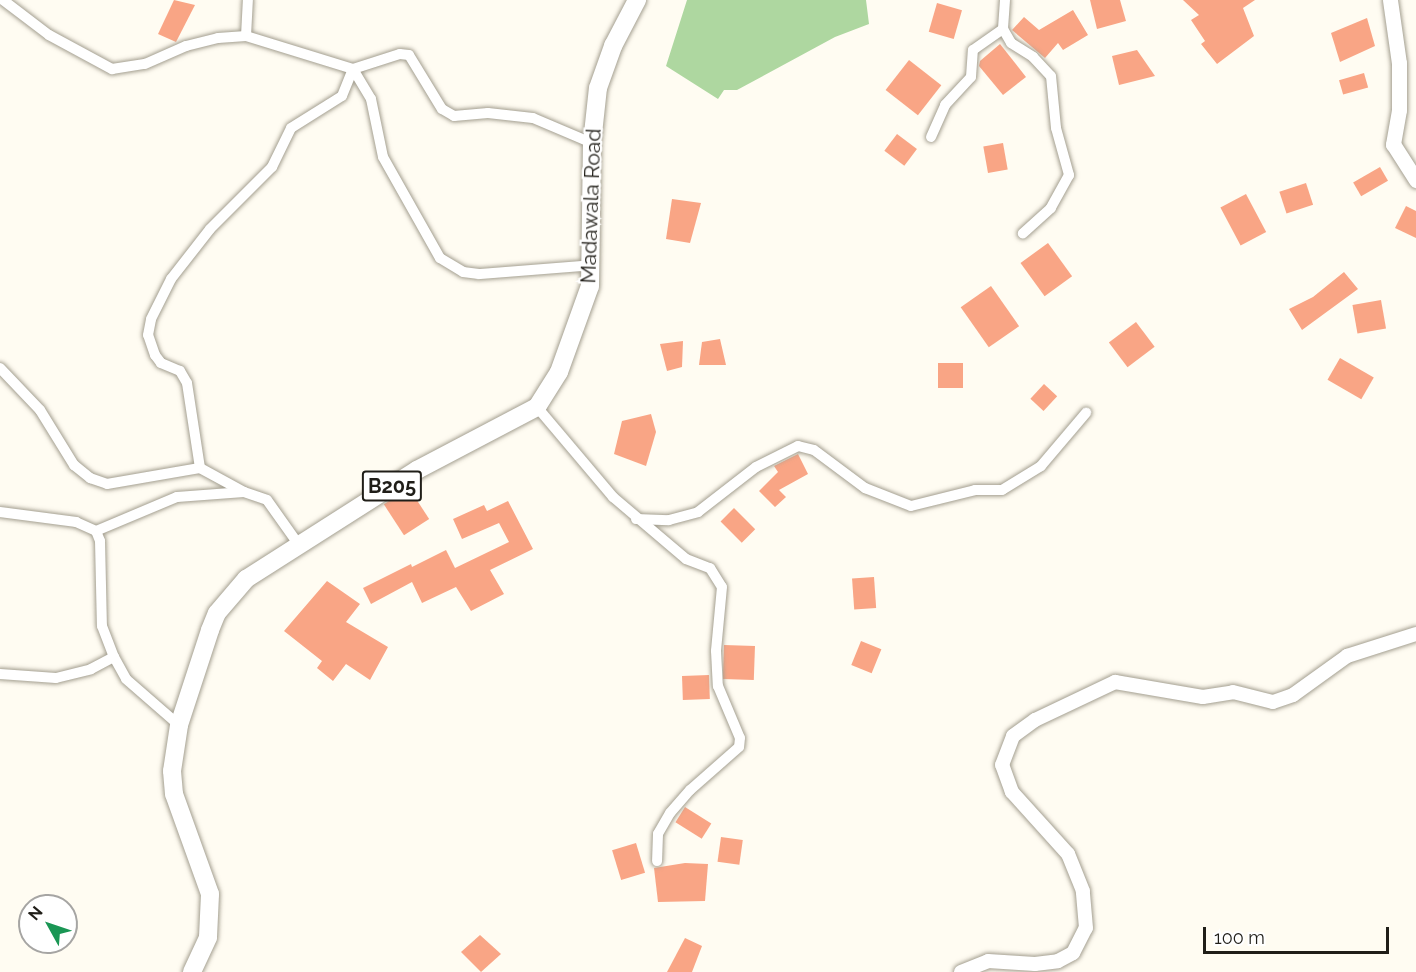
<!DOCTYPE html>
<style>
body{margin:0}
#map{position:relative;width:1416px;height:972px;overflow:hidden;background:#fffcf2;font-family:Raleway,sans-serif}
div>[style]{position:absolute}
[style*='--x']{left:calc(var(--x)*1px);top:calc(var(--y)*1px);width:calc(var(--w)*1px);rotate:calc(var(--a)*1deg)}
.green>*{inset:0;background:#aed7a0}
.building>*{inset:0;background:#f9a585;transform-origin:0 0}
.roads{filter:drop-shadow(0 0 2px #a49f90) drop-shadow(0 0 2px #a49f90)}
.minor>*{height:10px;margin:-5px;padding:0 5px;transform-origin:5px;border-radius:5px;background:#fff}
.tertiary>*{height:14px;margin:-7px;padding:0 7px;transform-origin:7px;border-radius:7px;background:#fff}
.secondary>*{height:15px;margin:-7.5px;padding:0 7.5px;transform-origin:7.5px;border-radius:7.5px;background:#fff}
.primary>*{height:18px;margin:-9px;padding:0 9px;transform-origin:9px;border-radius:9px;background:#fff}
span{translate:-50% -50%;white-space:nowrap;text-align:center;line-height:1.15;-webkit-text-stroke:4.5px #fff;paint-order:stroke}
.shield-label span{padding:2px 4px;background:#fff;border:2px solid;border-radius:4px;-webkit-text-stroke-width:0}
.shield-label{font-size:20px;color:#201e18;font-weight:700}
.street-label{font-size:21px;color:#201e18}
.north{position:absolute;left:18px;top:894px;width:60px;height:60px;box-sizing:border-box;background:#fff;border:2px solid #a6a5a3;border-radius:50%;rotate:310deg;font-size:16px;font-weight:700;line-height:24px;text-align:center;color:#201e18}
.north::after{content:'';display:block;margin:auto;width:21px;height:27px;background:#1a9654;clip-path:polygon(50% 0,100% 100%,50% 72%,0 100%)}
.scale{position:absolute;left:1203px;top:927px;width:186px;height:27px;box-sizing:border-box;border:3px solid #201e18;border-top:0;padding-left:8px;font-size:18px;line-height:21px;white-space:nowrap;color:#201e18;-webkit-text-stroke:4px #fff;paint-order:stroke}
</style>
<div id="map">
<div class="green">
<i style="clip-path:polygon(687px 0,866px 0,869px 24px,835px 37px,737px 90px,724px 90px,718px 99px,666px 66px)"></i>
</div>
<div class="building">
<i style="clip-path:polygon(174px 0,195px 5px,176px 42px,158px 34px)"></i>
<i style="clip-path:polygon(1090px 0,1120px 0,1126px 21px,1097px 29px)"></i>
<i style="clip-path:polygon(1183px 0,1255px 0,1243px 8px,1254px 36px,1217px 64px,1201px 44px,1205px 41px,1191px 20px,1199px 15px)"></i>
<i style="left:937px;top:3px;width:26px;height:30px;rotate:16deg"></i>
<i style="clip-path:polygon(1073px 10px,1088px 35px,1063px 50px,1058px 43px,1045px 58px,1012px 30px,1024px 17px,1039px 30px)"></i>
<i style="clip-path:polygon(1367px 18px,1375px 46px,1340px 62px,1331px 33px)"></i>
<i style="clip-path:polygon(1000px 44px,1026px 77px,1003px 95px,979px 66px,980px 61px)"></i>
<i style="clip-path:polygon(1137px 50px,1155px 76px,1119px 85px,1112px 56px)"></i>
<i style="left:909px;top:60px;width:41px;height:38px;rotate:38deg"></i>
<i style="left:1364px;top:73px;width:15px;height:26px;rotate:74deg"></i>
<i style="left:897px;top:134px;width:25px;height:21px;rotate:37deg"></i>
<i style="left:1003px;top:143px;width:27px;height:20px;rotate:80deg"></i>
<i style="left:1380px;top:167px;width:16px;height:31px;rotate:60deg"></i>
<i style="left:1306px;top:183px;width:23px;height:28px;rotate:72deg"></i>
<i style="left:1246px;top:194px;width:43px;height:29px;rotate:62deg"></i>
<i style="clip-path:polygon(672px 199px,701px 203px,690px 243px,666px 239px)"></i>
<i style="clip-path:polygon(1406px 206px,1416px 211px,1416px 238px,1395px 228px)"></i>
<i style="left:1048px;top:243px;width:41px;height:34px;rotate:54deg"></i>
<i style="clip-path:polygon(1344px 272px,1358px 289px,1302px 330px,1289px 309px,1313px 297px)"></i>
<i style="left:991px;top:286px;width:49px;height:37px;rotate:55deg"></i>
<i style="left:1381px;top:300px;width:29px;height:29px;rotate:80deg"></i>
<i style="left:1136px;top:322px;width:31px;height:34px;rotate:53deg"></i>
<i style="clip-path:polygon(720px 339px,726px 365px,699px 365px,702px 342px)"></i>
<i style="clip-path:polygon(683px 341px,682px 367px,667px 371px,660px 344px)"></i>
<i style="left:1340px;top:358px;width:39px;height:25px;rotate:30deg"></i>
<i style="left:938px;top:363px;width:25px;height:25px"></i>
<i style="left:1044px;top:384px;width:18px;height:20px;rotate:43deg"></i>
<i style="clip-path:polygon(651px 414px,656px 432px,646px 466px,614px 454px,622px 421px)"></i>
<i style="clip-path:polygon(798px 454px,808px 474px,779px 490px,786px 497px,775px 507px,759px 491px,778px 472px,774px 466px)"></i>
<i style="left:409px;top:488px;width:37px;height:30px;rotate:57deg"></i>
<i style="clip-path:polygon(508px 501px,533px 549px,490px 570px,504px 594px,471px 611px,456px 587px,422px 603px,412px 582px,371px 604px,363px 588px,411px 564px,412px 567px,446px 550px,455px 568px,509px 542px,499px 523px,462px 539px,453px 519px,484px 505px,487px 511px)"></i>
<i style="left:734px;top:508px;width:30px;height:19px;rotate:45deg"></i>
<i style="left:874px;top:577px;width:31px;height:22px;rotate:86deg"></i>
<i style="clip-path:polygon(327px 581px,360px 604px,346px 622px,388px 647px,370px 680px,346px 664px,333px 681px,317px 668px,322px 661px,284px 631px)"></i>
<i style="left:861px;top:641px;width:22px;height:26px;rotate:22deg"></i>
<i style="left:724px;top:645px;width:31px;height:34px;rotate:2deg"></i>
<i style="left:709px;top:675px;width:24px;height:27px;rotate:88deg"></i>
<i style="left:685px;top:807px;width:31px;height:18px;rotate:32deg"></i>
<i style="left:721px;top:837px;width:22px;height:25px;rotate:8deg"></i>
<i style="left:636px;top:843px;width:31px;height:25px;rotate:73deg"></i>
<i style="clip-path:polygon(685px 863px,708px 864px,705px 901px,658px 902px,654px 868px)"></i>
<i style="clip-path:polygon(480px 935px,501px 954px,481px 972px,461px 952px)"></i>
<i style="clip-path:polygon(685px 938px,702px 946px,692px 972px,667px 972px)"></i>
</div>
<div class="roads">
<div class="minor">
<i style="--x:3;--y:0;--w:58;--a:37.3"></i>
<i style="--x:49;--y:35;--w:72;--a:28.4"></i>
<i style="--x:112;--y:69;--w:33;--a:-9"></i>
<i style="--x:145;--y:64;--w:45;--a:-23.7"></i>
<i style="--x:186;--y:46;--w:33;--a:-14"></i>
<i style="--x:218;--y:38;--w:28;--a:-4"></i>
<i style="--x:246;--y:36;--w:112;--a:17.1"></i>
<i style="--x:353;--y:69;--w:35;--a:59"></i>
<i style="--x:371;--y:99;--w:59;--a:78.3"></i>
<i style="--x:383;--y:157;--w:116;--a:60.6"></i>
<i style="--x:440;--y:258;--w:27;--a:31"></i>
<i style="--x:463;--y:272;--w:16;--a:7"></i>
<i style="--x:479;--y:274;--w:114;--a:-4.5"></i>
<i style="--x:1005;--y:0;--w:29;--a:94"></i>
<i style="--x:1003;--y:29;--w:16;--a:60"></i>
<i style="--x:1011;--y:43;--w:26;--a:32"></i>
<i style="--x:1033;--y:57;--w:26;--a:47"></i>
<i style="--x:1051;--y:76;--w:52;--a:84.5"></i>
<i style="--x:1056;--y:128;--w:49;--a:74.5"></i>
<i style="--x:1069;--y:175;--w:38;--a:119"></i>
<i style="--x:1051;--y:208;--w:38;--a:138"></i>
<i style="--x:246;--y:36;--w:36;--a:-87"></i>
<i style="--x:931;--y:137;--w:35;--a:-66"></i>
<i style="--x:945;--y:105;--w:38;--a:-47"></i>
<i style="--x:971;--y:77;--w:27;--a:-86"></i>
<i style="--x:973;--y:50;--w:37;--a:-35"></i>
<i style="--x:0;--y:368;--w:58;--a:46.4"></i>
<i style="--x:40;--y:410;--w:65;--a:58.3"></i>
<i style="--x:74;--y:465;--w:21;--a:39"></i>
<i style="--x:90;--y:478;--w:18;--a:19"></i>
<i style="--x:107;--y:484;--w:94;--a:-9.8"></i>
<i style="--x:200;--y:468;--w:50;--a:28.6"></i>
<i style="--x:537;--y:407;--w:118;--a:49.8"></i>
<i style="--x:613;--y:497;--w:96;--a:40.3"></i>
<i style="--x:686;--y:559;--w:26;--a:21"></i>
<i style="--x:710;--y:568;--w:22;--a:58"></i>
<i style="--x:722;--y:587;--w:64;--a:95.4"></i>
<i style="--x:716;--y:651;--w:35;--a:87"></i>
<i style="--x:718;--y:686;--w:56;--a:67.1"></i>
<i style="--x:740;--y:738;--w:9;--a:96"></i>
<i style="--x:739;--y:747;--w:65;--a:138.7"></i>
<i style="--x:690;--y:790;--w:30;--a:131"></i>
<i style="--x:670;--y:813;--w:24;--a:120"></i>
<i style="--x:658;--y:834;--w:27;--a:92"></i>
<i style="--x:200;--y:468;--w:86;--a:-98.7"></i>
<i style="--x:187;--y:383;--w:14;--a:-120"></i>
<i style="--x:180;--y:371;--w:21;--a:-157"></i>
<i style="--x:161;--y:363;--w:10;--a:-127"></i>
<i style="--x:155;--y:355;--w:21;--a:-109"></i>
<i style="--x:148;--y:335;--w:16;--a:-79"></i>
<i style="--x:151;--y:319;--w:45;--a:-63.4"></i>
<i style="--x:171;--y:279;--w:63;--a:-52"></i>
<i style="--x:210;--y:229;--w:88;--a:-45"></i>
<i style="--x:272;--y:167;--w:43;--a:-64"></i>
<i style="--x:291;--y:128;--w:60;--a:-32.1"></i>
<i style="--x:342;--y:96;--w:29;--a:-68"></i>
<i style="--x:353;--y:69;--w:49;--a:-17.7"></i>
<i style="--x:400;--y:54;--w:9;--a:6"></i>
<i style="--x:409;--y:55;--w:63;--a:58.6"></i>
<i style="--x:442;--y:109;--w:14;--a:30"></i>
<i style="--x:454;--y:116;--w:34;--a:-5"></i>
<i style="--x:488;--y:113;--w:45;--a:6.3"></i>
<i style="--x:533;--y:118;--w:64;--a:23"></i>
<i style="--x:0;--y:512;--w:77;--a:7.5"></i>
<i style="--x:76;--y:522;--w:22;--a:24"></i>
<i style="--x:96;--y:531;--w:88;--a:-22.8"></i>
<i style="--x:177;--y:497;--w:67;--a:-4.3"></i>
<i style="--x:244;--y:492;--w:24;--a:19"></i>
<i style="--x:267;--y:500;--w:55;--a:54.6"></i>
<i style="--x:636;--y:519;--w:33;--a:2"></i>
<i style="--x:669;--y:520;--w:30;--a:-15"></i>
<i style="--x:698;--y:512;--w:73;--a:-37.8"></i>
<i style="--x:756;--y:467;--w:47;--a:-26.6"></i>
<i style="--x:798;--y:446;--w:16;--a:14"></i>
<i style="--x:814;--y:450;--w:64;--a:36.7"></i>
<i style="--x:865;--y:488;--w:49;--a:21.4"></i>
<i style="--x:911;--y:506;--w:66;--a:-14"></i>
<i style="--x:975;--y:490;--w:27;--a:0"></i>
<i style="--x:1002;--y:490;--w:46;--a:-31.6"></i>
<i style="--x:1041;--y:466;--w:70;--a:-49.7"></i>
<i style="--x:96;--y:531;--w:11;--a:68"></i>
<i style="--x:100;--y:541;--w:85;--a:88.7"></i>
<i style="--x:102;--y:626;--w:33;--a:69"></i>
<i style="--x:114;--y:657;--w:25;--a:61"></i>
<i style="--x:126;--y:679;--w:70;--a:41"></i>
<i style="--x:0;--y:674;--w:56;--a:4.1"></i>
<i style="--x:56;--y:678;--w:36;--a:-14"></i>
<i style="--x:91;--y:669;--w:26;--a:-28"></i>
</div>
<div class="tertiary">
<i style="--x:961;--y:972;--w:29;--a:-22"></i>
<i style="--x:988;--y:961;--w:47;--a:3.7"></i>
<i style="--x:1035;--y:964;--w:23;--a:-7"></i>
<i style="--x:1058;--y:961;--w:17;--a:-28"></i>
<i style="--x:1073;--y:953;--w:28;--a:-63"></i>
<i style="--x:1086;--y:928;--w:37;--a:-95"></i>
<i style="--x:1083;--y:891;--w:40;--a:-112"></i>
<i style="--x:1068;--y:854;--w:84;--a:-132.1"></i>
<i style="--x:1012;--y:792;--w:29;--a:-110"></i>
<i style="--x:1002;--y:765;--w:31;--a:-69"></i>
<i style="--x:1013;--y:736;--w:27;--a:-36"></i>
<i style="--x:1035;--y:720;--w:89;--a:-25.4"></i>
<i style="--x:1115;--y:682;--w:89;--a:9.7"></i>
<i style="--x:1203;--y:697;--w:30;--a:-9"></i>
<i style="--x:1233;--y:692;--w:41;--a:14"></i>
<i style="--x:1273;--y:702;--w:21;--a:-19"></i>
<i style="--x:1293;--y:695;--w:67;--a:-35.8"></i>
<i style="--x:1347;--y:656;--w:72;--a:-17.7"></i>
</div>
<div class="secondary">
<i style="--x:1390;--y:0;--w:64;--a:81.9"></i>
<i style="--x:1399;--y:63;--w:47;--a:90"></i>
<i style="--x:1399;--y:110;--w:35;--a:100"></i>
<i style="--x:1393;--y:144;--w:43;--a:57.4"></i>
</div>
<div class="primary">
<i style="--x:192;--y:972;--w:38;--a:-65"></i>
<i style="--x:208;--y:937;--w:43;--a:-87.3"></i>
<i style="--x:210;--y:894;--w:106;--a:-109.8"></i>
<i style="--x:174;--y:794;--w:23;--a:-95"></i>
<i style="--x:172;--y:771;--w:47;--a:-81.3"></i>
<i style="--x:179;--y:725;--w:100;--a:-71.9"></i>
<i style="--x:210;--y:630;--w:18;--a:-68"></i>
<i style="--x:217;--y:613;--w:45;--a:-49.5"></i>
<i style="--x:246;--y:579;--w:203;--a:-32.5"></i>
<i style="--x:417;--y:470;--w:136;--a:-27.7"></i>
<i style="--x:537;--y:407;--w:41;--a:-57.8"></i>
<i style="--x:559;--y:372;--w:91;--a:-70.2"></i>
<i style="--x:590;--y:286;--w:143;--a:-89.2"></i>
<i style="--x:592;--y:143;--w:55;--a:-83.8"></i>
<i style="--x:598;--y:88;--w:45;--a:-70.3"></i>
<i style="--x:613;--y:46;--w:52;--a:-62.4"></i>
</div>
</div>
<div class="shield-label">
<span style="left:392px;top:486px">B205</span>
</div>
<div class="street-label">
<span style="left:591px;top:206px;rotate:-88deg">Madawala Road</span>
</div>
<div class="north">N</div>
<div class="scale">100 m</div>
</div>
